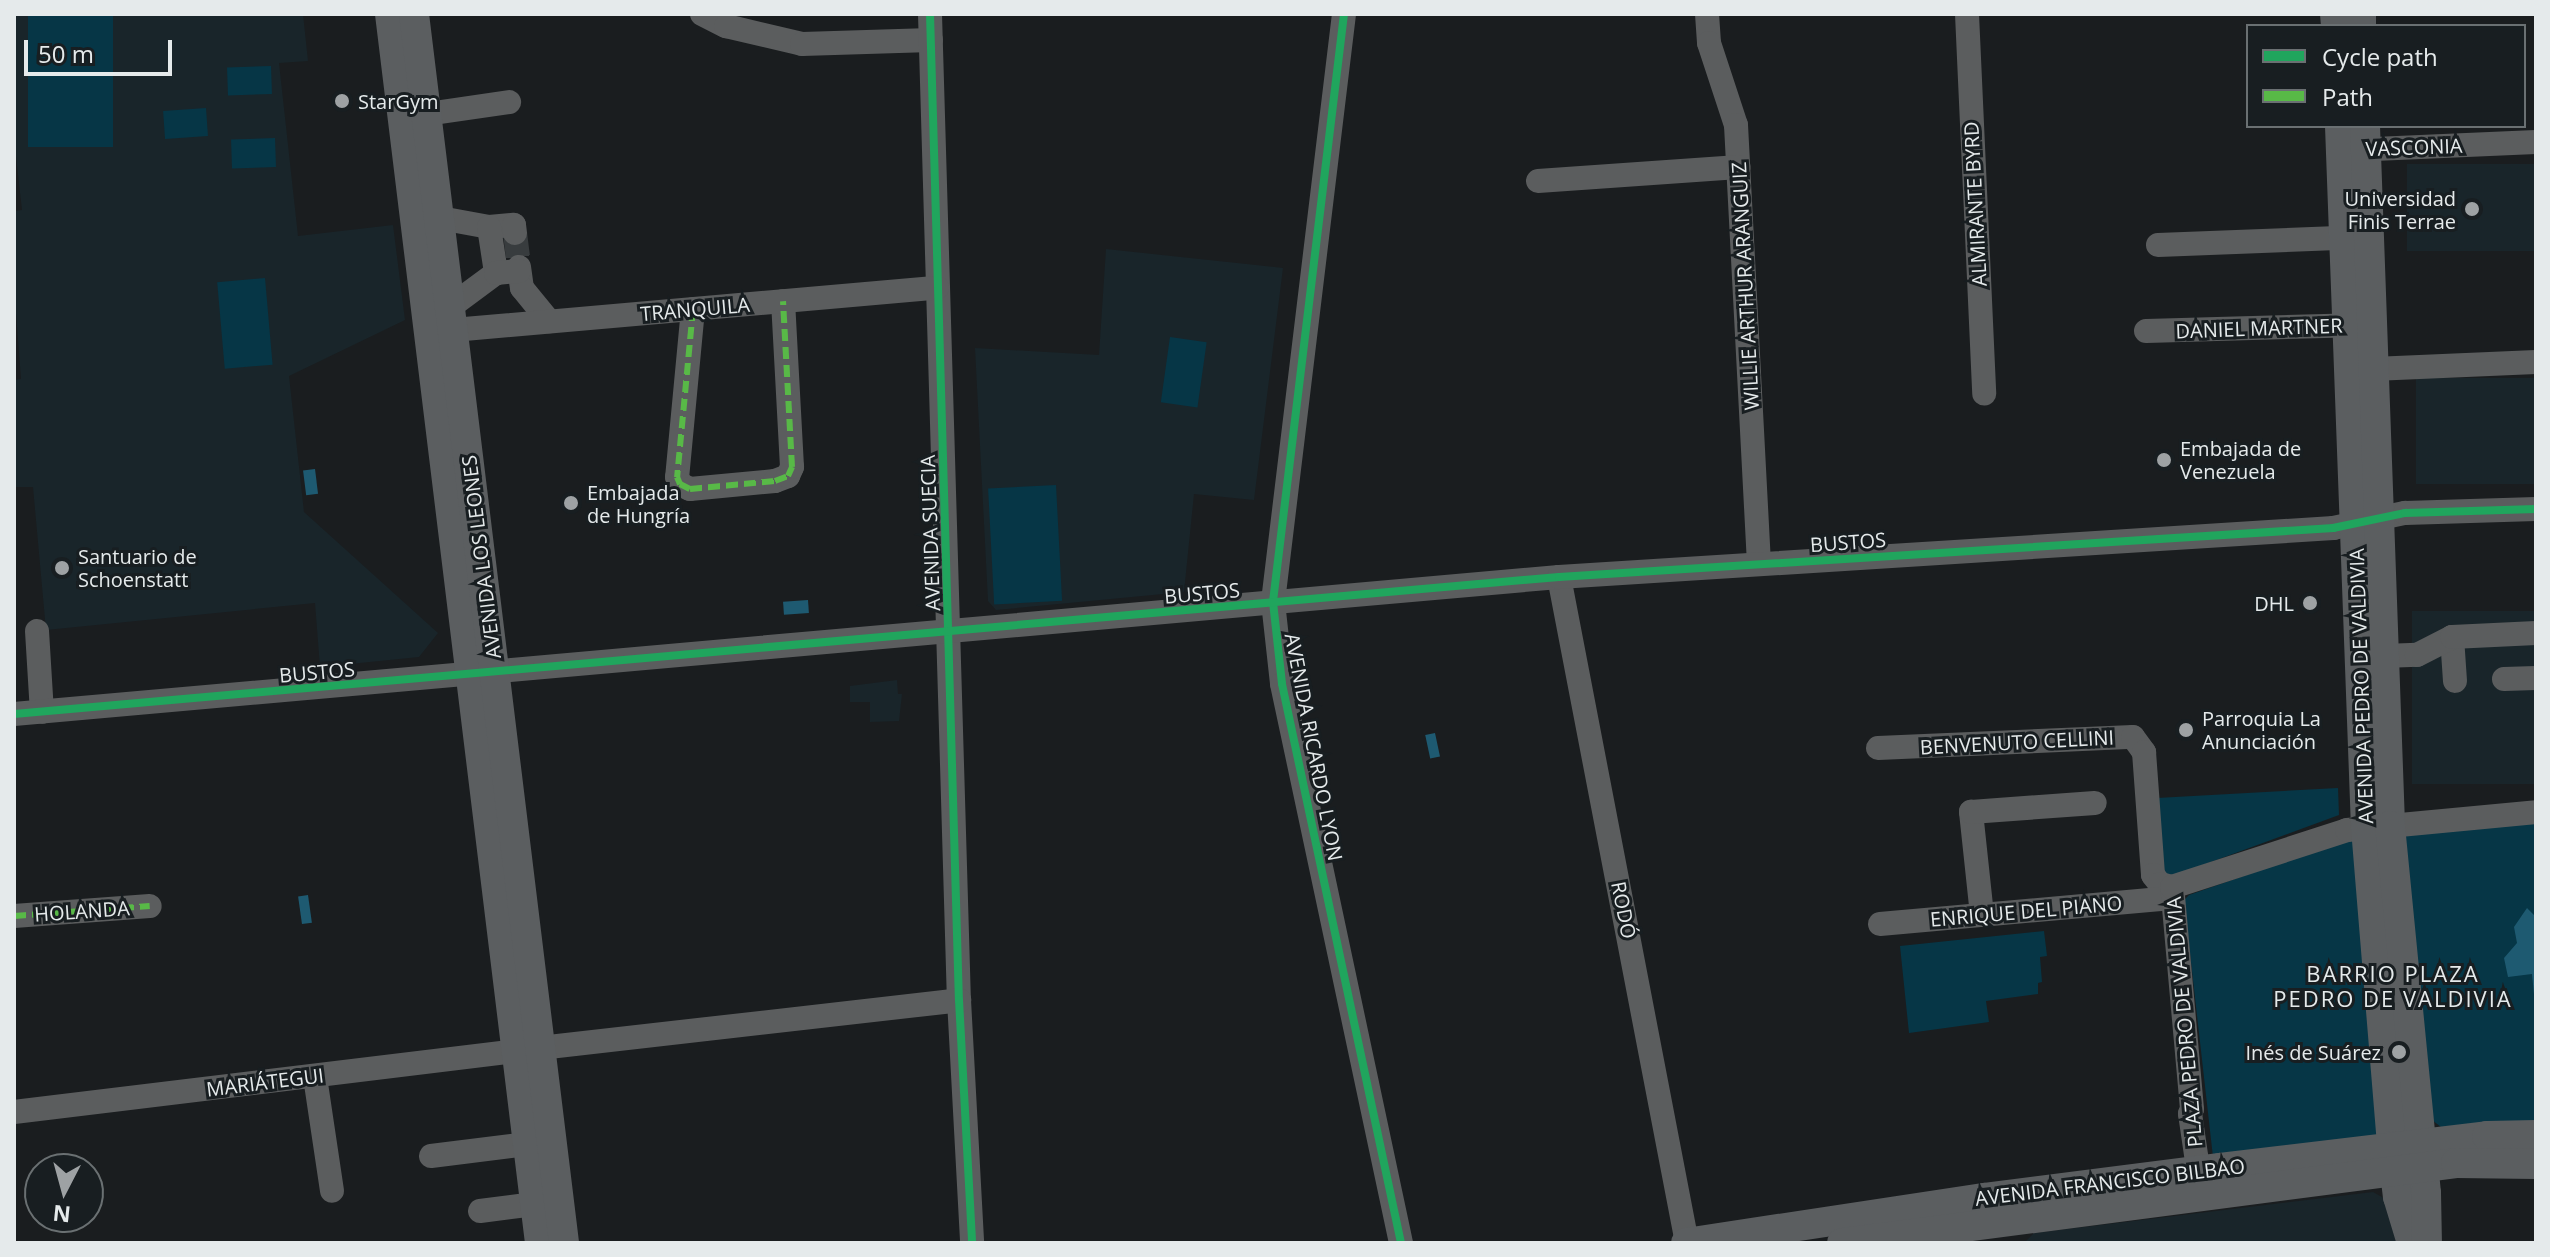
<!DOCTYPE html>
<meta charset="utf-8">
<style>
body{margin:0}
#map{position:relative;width:2550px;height:1257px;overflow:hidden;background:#1a1d1f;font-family:"Open Sans",sans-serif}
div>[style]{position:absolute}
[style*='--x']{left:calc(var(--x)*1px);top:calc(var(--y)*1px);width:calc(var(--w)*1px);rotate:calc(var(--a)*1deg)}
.built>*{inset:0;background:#19252a;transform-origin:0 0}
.green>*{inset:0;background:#063646;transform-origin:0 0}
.water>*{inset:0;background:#1e5a71;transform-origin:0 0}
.minor-tunnel>*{height:24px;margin-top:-12px;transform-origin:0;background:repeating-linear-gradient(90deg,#383c3e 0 24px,transparent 0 36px)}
.minor>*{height:24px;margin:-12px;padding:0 12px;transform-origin:12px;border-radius:12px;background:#5b5d5e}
.major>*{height:30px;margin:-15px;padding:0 15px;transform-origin:15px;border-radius:15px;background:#5b5e60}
.quiet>*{height:6px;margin-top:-3px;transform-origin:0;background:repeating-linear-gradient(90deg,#58b947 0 12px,transparent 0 18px)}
.cycleway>*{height:8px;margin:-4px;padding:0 4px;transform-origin:4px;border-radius:4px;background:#20a55d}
.dots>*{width:22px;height:22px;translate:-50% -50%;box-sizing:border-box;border:4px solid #181e21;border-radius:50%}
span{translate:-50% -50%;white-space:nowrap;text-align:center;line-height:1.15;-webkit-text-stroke:6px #181e21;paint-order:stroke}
.poi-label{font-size:20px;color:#e5eaeb}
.left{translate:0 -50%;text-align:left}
.right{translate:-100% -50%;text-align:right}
.street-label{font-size:20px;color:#e5eaeb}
.neighbourhood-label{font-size:22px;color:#e5eaeb;letter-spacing:2px}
.frame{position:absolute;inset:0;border:16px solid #e5eaeb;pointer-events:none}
.legend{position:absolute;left:2246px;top:24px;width:280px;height:104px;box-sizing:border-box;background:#181e21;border:2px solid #6a7072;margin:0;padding:10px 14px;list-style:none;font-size:24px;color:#e5eaeb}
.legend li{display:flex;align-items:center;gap:16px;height:40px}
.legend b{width:40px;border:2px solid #6a7072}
.north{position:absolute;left:24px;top:1153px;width:80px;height:80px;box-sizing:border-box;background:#181e21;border:2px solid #6a7072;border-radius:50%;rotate:186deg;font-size:22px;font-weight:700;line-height:32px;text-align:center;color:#e5eaeb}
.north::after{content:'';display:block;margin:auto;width:28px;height:36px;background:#9ea2a4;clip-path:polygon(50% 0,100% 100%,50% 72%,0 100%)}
.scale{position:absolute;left:24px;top:40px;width:148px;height:36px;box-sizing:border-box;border:4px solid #e5eaeb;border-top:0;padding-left:10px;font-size:24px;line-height:28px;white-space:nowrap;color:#e5eaeb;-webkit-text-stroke:6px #181e21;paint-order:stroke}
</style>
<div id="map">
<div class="built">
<i style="clip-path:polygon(14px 14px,303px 14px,308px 61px,279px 63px,298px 236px,393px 225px,405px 320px,289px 376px,304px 512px,438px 633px,419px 657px,320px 667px,315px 603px,46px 630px,33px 487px,14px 487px,14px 380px,21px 379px,14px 287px,14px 211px,22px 210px,14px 139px)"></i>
<i style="left:2536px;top:164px;width:87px;height:129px;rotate:90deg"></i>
<i style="clip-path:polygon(1106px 249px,1283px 268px,1254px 500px,1194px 494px,1184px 592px,996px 610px,988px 601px,975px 348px,1099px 355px)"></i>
<i style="left:2536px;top:378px;width:106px;height:120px;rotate:90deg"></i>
<i style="left:2536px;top:611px;width:173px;height:124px;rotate:90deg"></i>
<i style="clip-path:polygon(897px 680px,898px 694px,902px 694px,899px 721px,870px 722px,870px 702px,850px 702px,850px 686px)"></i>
<i style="clip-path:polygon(2373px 1192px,2389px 1201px,2399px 1243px,2024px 1243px,2034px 1233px)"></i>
</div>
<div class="green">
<i style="left:28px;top:14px;width:85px;height:133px"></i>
<i style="left:271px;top:66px;width:28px;height:44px;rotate:88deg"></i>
<i style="left:206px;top:108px;width:28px;height:43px;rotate:86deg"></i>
<i style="left:275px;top:138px;width:29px;height:44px;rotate:88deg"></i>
<i style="left:265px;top:278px;width:87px;height:48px;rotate:85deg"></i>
<i style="left:1170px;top:337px;width:37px;height:66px;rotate:8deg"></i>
<i style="left:1056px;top:485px;width:116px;height:68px;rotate:87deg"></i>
<i style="clip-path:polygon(2338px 788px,2339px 815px,2170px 877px,2162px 870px,2157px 798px)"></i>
<i style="clip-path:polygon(2536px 823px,2536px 1125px,2441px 1127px,2432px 1120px,2380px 1129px,2375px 1136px,2213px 1157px,2184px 900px,2189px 895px,2347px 840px)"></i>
<i style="clip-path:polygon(2044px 931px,2047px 956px,2040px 957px,2042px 982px,2038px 983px,2038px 994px,1986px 1001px,1989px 1022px,1909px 1033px,1900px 946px)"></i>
</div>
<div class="water">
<i style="left:315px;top:469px;width:25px;height:12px;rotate:83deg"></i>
<i style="left:808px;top:600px;width:13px;height:25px;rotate:86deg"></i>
<i style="left:1435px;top:733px;width:24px;height:10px;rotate:78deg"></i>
<i style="left:308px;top:895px;width:28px;height:10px;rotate:82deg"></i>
<i style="clip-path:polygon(2527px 908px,2536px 917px,2536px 1015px,2532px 974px,2508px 977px,2504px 958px,2517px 943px,2514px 927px)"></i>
</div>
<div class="minor-tunnel">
<i style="--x:515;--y:233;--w:34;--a:83"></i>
</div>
<div class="minor">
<i style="--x:702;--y:14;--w:27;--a:27"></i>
<i style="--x:726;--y:26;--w:78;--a:13.3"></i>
<i style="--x:802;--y:44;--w:129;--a:-1.8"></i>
<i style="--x:930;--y:14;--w:986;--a:88.32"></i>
<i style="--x:959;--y:1000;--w:243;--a:86.9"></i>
<i style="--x:1344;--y:14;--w:592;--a:96.89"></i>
<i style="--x:1273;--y:602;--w:82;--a:83.7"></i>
<i style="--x:1282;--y:684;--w:572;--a:77.98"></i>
<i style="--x:1707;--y:14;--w:29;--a:86"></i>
<i style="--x:1709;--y:43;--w:86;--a:71.8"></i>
<i style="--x:1736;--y:125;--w:439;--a:87"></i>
<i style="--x:1967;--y:14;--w:380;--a:87.4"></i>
<i style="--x:427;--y:114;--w:83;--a:-8.3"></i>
<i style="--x:2351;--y:150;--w:185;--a:-2.5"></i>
<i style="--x:1538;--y:181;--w:201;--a:-4"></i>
<i style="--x:440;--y:218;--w:50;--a:10.4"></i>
<i style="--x:489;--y:227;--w:25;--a:-5"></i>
<i style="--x:514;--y:225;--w:8;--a:83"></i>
<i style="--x:489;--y:227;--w:47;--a:81.3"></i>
<i style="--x:2158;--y:245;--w:186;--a:-2.2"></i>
<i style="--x:519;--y:267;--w:21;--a:82"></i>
<i style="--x:522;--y:288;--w:43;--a:50.7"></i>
<i style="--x:450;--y:307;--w:57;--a:-36.5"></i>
<i style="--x:496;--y:273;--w:23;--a:-5"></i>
<i style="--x:693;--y:309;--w:169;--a:95.4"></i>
<i style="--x:677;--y:477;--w:8;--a:67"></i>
<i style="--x:680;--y:484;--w:11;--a:27"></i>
<i style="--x:690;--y:489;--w:85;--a:-5.4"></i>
<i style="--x:775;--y:481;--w:14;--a:-21"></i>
<i style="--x:788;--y:476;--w:10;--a:-66"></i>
<i style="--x:792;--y:467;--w:166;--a:-93.1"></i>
<i style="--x:453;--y:330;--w:486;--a:-5"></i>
<i style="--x:2146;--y:331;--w:217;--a:-1.6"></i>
<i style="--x:2373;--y:369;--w:163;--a:-2.5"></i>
<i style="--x:1559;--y:577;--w:678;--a:79.12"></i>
<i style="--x:37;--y:631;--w:81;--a:86.5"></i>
<i style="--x:2452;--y:637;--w:44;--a:86.1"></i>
<i style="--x:2384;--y:656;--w:33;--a:-2"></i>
<i style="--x:2417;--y:655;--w:39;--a:-27"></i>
<i style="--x:2452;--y:637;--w:84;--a:-2.7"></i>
<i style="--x:2504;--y:679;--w:32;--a:-2"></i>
<i style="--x:14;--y:714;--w:1551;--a:-5.07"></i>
<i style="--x:1559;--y:577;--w:776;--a:-3.62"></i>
<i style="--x:2333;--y:528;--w:74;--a:-11.8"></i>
<i style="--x:2405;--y:513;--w:131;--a:-1.7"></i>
<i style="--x:1878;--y:748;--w:255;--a:-2.5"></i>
<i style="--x:2133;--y:737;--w:19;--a:54"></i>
<i style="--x:2144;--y:752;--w:123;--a:85.8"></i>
<i style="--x:2153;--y:875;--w:11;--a:52"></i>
<i style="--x:2160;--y:884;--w:12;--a:14"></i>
<i style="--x:1982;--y:915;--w:104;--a:-96.1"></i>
<i style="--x:1971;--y:812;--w:124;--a:-4.2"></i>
<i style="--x:14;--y:916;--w:136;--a:-4.2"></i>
<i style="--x:1880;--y:924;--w:293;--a:-5.1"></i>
<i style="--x:540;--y:1048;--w:422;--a:-6.5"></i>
<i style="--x:315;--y:1077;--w:115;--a:81.5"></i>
<i style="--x:14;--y:1112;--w:506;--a:-6.93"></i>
<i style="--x:431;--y:1156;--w:98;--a:-7.1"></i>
<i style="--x:2201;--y:1189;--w:76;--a:-98.3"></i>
<i style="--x:2190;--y:1114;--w:5;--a:-68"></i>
<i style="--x:2192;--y:1109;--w:223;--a:-95.1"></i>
<i style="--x:2172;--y:887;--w:184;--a:-18"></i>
<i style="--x:2347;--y:830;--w:190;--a:-5.4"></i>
<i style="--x:480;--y:1211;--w:55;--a:-7.3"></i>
</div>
<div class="major">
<i style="--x:390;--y:14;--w:1238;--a:83.04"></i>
<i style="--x:414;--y:14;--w:1238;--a:83.04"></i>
<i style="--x:2335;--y:14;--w:12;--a:85"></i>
<i style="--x:2361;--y:14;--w:12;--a:90"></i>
<i style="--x:2340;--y:126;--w:702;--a:87.88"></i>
<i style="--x:2366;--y:828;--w:319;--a:85.3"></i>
<i style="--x:2392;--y:1146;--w:51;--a:83.3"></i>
<i style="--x:2398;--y:1197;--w:48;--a:73.1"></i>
<i style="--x:2365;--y:126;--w:700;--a:87.95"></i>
<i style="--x:2390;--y:826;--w:369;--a:84.4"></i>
<i style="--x:2426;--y:1193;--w:50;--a:88.9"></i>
<i style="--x:1686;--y:1243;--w:302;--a:-8.6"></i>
<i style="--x:1985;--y:1198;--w:237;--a:-7.3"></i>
<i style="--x:2220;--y:1168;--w:269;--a:-6.8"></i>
<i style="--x:2487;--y:1136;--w:49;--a:-1.2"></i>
<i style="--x:1842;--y:1243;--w:619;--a:-7.42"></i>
<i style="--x:2456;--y:1163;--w:80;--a:0.7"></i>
</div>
<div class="quiet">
<i style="--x:693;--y:309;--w:169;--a:95.4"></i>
<i style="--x:677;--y:477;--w:8;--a:67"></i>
<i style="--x:680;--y:484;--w:11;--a:27"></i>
<i style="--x:690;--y:489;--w:85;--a:-5.4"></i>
<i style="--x:775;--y:481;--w:14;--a:-21"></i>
<i style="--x:788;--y:476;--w:10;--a:-66"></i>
<i style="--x:792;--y:467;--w:166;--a:-93.1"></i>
<i style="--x:14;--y:916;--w:136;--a:-4.2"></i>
</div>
<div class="cycleway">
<i style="--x:930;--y:14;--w:986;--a:88.32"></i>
<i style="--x:959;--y:1000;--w:243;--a:86.9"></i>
<i style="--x:1344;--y:14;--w:592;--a:96.89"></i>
<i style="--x:1273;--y:602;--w:82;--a:83.7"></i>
<i style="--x:1282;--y:684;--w:572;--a:77.98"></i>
<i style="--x:14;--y:714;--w:1551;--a:-5.07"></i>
<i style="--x:1559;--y:577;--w:776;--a:-3.62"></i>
<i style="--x:2333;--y:528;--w:74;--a:-11.8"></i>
<i style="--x:2405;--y:513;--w:131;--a:-1.7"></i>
</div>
<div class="dots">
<i style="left:342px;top:101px;background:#9ea2a4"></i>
<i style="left:2472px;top:209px;background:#9ea2a4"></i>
<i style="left:2164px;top:460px;background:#9ea2a4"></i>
<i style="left:571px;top:503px;background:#9ea2a4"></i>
<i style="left:62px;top:568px;background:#9ea2a4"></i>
<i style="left:2310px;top:603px;background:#9ea2a4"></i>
<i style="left:2186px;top:730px;background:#9ea2a4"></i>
<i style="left:2399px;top:1052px;background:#9ea2a4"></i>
</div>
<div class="poi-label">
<span class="left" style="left:358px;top:101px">StarGym</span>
<span class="right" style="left:2456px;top:210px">Universidad<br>Finis Terrae</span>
<span class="left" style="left:2180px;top:460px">Embajada de<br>Venezuela</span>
<span class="left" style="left:587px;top:504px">Embajada<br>de Hungría</span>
<span class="left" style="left:78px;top:568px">Santuario de<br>Schoenstatt</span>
<span class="right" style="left:2294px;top:603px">DHL</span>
<span class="left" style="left:2202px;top:730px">Parroquia La<br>Anunciación</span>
<span class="right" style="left:2381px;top:1052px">Inés de Suárez</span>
</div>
<div class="street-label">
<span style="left:2414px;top:147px;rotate:-2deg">VASCONIA</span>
<span style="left:1975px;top:204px;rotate:-93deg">ALMIRANTE BYRD</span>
<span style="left:1745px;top:286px;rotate:-93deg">WILLIE ARTHUR ARANGUIZ</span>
<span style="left:695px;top:309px;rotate:-5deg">TRANQUILA</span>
<span style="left:2259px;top:328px;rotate:-2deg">DANIEL MARTNER</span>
<span style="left:930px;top:533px;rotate:-92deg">AVENIDA SUECIA</span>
<span style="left:1848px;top:542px;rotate:-4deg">BUSTOS</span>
<span style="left:481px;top:557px;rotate:-97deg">AVENIDA LOS LEONES</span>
<span style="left:1202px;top:593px;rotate:-5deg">BUSTOS</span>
<span style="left:317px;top:672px;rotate:-5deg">BUSTOS</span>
<span style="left:2361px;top:686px;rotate:-92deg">AVENIDA PEDRO DE VALDIVIA</span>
<span style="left:2017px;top:742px;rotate:-3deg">BENVENUTO CELLINI</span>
<span style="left:1314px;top:747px;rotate:79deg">AVENIDA RICARDO LYON</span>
<span style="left:1624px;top:910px;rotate:79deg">RODÓ</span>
<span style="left:82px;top:911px;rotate:-4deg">HOLANDA</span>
<span style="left:2026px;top:911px;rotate:-5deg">ENRIQUE DEL PIANO</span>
<span style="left:2184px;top:1022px;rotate:-95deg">PLAZA PEDRO DE VALDIVIA</span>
<span style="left:265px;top:1082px;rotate:-7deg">MARIÁTEGUI</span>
<span style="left:2110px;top:1182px;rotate:-7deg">AVENIDA FRANCISCO BILBAO</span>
</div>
<div class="neighbourhood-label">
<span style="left:2393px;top:986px">BARRIO PLAZA<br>PEDRO DE VALDIVIA</span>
</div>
<div class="frame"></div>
<ul class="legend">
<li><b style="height:10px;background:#20a55d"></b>Cycle path</li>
<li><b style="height:10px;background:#58b947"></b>Path</li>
</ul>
<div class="north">N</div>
<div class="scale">50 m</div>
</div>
